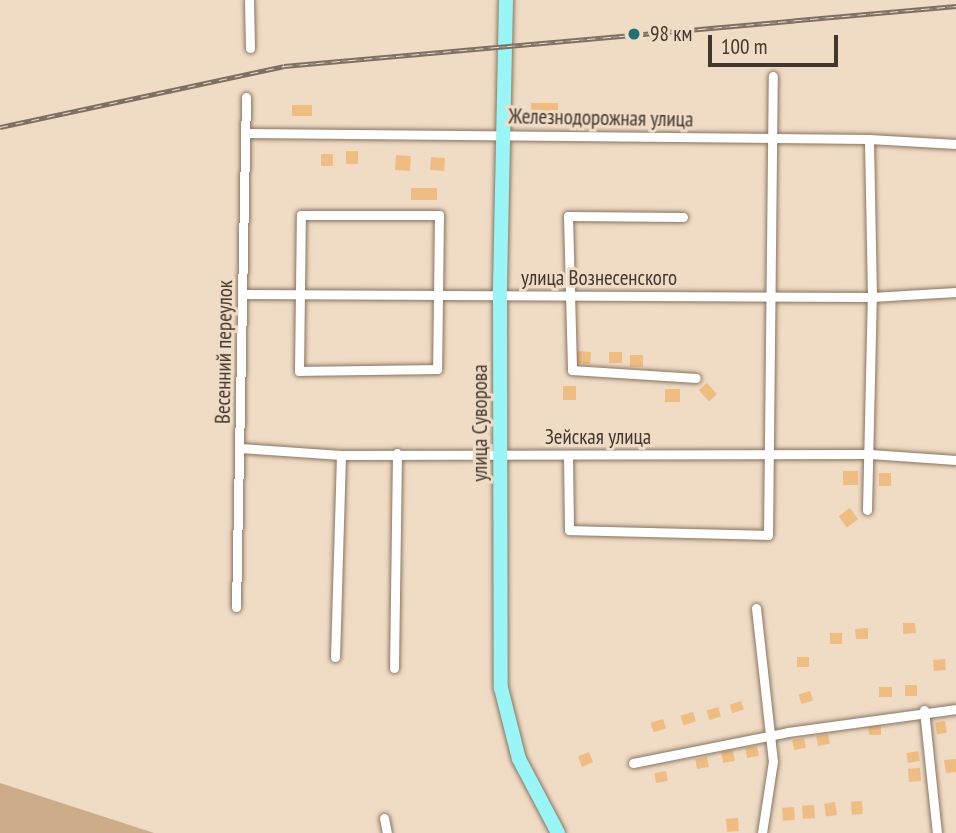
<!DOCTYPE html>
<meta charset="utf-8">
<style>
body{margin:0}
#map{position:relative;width:956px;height:833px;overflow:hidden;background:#f0dbc5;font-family:"PT Sans Narrow",sans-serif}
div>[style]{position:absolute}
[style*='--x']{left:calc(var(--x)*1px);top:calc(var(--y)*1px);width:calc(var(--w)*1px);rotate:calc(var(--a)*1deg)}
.green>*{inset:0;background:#ccac89}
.building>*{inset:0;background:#efbc82;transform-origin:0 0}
.roads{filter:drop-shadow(0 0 2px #877561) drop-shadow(0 0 2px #877561)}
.minor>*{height:9px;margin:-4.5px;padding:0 4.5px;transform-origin:4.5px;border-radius:4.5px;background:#fff}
.primary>*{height:14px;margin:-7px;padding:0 7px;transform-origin:7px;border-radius:7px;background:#9af5f7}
.rail>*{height:5px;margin-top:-2.5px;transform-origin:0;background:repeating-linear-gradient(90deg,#f0dbc5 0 8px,#7d7063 0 16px);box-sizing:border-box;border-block:2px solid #7d7063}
.dots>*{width:19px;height:19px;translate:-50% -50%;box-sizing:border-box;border:4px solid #f0dbc5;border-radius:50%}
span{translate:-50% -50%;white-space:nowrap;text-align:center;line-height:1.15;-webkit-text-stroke:6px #f0dbc5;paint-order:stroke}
.poi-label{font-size:21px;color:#40382f}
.left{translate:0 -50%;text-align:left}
.street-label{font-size:21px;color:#40382f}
.scale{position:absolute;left:708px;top:35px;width:130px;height:32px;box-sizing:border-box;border:4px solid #40382f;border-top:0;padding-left:9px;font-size:21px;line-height:24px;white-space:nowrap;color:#40382f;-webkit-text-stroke:5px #f0dbc5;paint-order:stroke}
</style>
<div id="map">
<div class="green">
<i style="clip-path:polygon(0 783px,154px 833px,0 833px)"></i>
</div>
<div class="building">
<i style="left:531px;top:103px;width:27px;height:15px"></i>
<i style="left:292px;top:105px;width:20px;height:11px"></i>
<i style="left:346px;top:151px;width:12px;height:13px"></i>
<i style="left:321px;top:154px;width:12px;height:12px"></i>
<i style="left:396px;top:155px;width:15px;height:15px;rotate:4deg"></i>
<i style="left:431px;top:157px;width:14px;height:13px;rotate:4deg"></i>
<i style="left:411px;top:188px;width:26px;height:12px"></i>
<i style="left:577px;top:351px;width:14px;height:12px;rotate:4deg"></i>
<i style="left:609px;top:352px;width:13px;height:11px"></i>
<i style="left:630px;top:355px;width:13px;height:12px"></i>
<i style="left:707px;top:383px;width:15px;height:11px;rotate:48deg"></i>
<i style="left:563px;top:386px;width:13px;height:14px"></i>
<i style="left:665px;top:389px;width:15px;height:13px"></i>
<i style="left:858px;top:471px;width:14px;height:15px;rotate:90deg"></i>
<i style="left:879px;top:473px;width:12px;height:13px"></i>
<i style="left:850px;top:508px;width:14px;height:14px;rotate:54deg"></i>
<i style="clip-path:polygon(903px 623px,915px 623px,916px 633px,903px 634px)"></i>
<i style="clip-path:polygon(868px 628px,868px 639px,856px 639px,855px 629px)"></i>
<i style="left:830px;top:633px;width:12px;height:11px"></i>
<i style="left:797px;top:657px;width:12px;height:10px"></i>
<i style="left:945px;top:659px;width:11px;height:12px;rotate:85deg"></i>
<i style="left:905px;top:685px;width:12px;height:11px"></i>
<i style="left:892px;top:687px;width:10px;height:13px;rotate:90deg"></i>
<i style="left:810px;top:691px;width:10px;height:12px;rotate:73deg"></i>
<i style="left:741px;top:701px;width:9px;height:12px;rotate:72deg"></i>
<i style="left:718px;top:707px;width:10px;height:12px;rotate:73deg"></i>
<i style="left:693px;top:712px;width:10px;height:13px;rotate:73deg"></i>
<i style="left:663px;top:719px;width:10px;height:13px;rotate:73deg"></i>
<i style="left:945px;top:721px;width:12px;height:10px;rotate:81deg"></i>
<i style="clip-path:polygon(881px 724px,881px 735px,869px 735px,868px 725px)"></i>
<i style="left:828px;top:734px;width:10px;height:12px;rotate:79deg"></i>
<i style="left:804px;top:738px;width:10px;height:12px;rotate:79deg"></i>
<i style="left:757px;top:746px;width:10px;height:12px;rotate:79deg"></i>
<i style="left:733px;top:750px;width:11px;height:12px;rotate:80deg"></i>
<i style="left:918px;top:751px;width:10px;height:12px;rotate:79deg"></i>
<i style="left:589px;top:752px;width:11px;height:12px;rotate:68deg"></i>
<i style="left:707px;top:757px;width:10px;height:12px;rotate:79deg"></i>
<i style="clip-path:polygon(956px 759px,956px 772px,946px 773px,944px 760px)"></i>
<i style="left:920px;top:768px;width:13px;height:12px;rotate:86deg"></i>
<i style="left:666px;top:771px;width:10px;height:12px;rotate:79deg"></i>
<i style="left:862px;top:801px;width:13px;height:11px;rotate:86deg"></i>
<i style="left:835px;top:802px;width:13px;height:11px;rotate:81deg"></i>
<i style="left:814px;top:805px;width:13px;height:12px;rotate:86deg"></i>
<i style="left:794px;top:807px;width:13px;height:12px;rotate:86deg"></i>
<i style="left:738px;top:818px;width:13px;height:12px;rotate:86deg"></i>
</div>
<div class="roads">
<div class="minor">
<i style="--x:249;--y:0;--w:48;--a:88.8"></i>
<i style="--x:246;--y:133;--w:623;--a:0.55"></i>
<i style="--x:869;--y:139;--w:87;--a:3.3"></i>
<i style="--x:301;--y:215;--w:138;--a:0"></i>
<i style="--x:439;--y:215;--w:154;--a:90.7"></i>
<i style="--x:437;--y:369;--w:138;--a:179.2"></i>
<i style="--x:299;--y:371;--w:156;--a:-89.3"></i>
<i style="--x:683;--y:217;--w:115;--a:-179.5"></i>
<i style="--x:568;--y:216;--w:154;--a:88.5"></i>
<i style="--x:572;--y:370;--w:124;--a:3.7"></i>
<i style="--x:242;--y:294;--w:630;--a:0.27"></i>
<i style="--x:872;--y:297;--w:84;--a:-3.4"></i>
<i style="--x:240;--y:448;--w:101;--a:4"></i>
<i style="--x:341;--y:455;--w:529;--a:-0.11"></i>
<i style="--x:870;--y:454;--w:86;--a:4"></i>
<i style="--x:568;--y:457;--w:73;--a:89.2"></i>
<i style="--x:569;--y:530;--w:199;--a:1.4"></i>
<i style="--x:768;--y:535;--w:459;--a:-89.4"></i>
<i style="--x:867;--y:510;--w:213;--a:-88.7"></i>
<i style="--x:872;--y:297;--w:158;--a:-91.1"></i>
<i style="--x:236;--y:607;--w:510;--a:-88.88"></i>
<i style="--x:756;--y:608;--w:154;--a:83.7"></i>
<i style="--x:773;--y:761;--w:73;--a:98.7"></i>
<i style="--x:335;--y:657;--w:202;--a:-88.3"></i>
<i style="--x:394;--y:668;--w:215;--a:-89.2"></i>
<i style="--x:924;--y:710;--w:124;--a:84"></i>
<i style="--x:633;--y:763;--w:158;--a:-11.3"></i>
<i style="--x:788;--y:732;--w:170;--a:-7.8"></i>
<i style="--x:384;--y:818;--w:15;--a:79"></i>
</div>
<div class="primary">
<i style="--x:506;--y:0;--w:297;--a:91.2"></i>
<i style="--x:500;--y:297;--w:391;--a:89.9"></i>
<i style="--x:501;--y:688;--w:73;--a:75.8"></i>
<i style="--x:519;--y:759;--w:84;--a:62.2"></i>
</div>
</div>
<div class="rail">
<i style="--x:0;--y:127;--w:290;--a:-12.1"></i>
<i style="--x:284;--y:66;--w:675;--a:-5.1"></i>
</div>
<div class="dots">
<i style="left:634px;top:34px;background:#246f71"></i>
</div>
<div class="poi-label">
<span class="left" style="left:650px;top:34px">98 км</span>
</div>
<div class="street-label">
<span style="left:601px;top:118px;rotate:1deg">Железнодорожная улица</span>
<span style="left:599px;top:278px">улица Вознесенского</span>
<span style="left:224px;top:352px;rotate:-89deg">Весенний переулок</span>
<span style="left:480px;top:423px;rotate:-90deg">улица Суворова</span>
<span style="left:598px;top:437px">Зейская улица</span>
</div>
<div class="scale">100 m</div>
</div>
